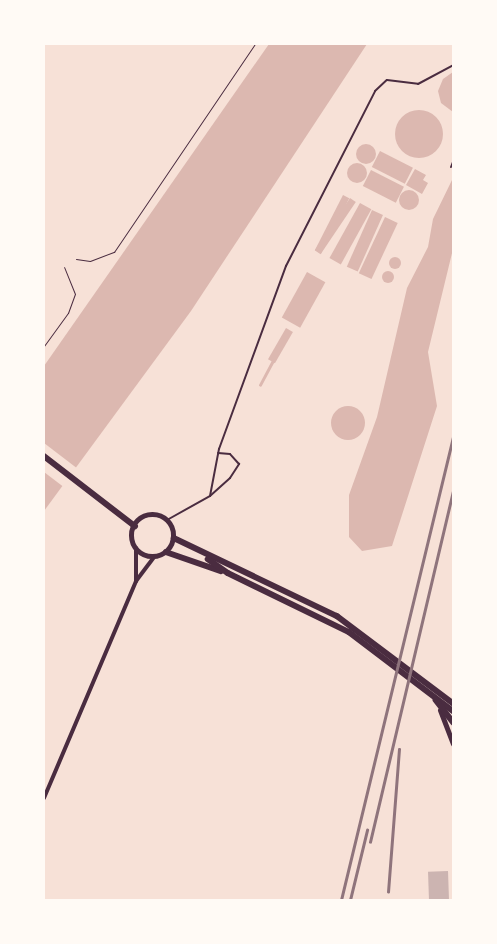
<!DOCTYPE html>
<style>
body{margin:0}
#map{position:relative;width:497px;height:944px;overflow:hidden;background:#f7e1d7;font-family:Inter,sans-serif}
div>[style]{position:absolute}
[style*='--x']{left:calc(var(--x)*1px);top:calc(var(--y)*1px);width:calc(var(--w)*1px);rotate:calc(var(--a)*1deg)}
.water>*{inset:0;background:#dcb8b0;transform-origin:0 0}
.round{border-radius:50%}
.pier>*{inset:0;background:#f7e1d7}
.stream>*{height:2.5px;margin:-1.25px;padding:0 1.25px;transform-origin:1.25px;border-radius:1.25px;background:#dcb8b0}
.building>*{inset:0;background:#ccb4b1;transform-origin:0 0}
.path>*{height:1px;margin:-0.5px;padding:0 0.5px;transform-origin:0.5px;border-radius:0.5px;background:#4a2c40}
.service>*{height:2px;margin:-1px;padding:0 1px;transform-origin:1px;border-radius:1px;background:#4a2c40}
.minor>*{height:4px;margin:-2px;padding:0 2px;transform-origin:2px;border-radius:2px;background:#4a2c40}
.secondary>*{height:5px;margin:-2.5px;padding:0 2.5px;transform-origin:2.5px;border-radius:2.5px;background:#4a2c40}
.primary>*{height:5.5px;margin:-2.75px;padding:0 2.75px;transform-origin:2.75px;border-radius:2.75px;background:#4a2c40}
.primary>.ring{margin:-2.75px;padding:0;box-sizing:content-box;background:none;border:5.5px solid #4a2c40;border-radius:50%}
.rail>*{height:2.5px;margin:-1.25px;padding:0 1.25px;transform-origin:1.25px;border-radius:1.25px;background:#8f747c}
span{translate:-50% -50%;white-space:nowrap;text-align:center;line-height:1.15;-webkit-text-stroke:4.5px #fffaf5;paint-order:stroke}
.frame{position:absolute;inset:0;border:45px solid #fffaf5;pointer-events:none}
</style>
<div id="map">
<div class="water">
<i style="clip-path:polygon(269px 44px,367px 44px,191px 311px,44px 511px,44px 366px)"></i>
<i style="clip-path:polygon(453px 72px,453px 112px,441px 103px,438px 91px,443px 79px)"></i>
<i class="round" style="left:395px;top:110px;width:48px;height:48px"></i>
<i class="round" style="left:356px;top:144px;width:20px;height:20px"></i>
<i style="left:380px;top:151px;width:37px;height:18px;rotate:27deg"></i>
<i class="round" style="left:347px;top:163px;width:20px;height:20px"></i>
<i style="clip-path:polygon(415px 169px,426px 175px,423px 180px,428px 183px,422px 194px,406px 185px)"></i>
<i style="left:371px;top:170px;width:37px;height:18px;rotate:27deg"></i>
<i style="clip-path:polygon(452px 180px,453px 249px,428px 352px,437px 406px,392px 546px,362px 551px,349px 537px,349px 495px,377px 417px,407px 288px,428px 247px,433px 219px)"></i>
<i class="round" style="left:399px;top:190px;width:20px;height:20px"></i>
<i style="left:343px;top:195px;width:7px;height:62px;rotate:27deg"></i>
<i style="left:350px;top:198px;width:7px;height:63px;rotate:34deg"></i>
<i style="left:360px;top:203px;width:13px;height:63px;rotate:29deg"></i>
<i style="left:372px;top:210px;width:12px;height:62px;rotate:24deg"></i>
<i style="left:385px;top:217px;width:14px;height:62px;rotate:25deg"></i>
<i class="round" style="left:389px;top:257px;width:12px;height:12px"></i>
<i class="round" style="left:382px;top:271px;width:12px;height:12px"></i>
<i style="left:307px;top:272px;width:21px;height:52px;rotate:29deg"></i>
<i style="left:286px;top:328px;width:8px;height:36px;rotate:30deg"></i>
<i class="round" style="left:331px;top:406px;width:34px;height:34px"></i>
</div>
<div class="pier">
<i style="clip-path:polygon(44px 443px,78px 469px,65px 488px,44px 472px)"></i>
</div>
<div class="stream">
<i style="--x:260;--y:385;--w:26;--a:-62"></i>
</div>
<div class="building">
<i style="left:448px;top:871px;width:29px;height:20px;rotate:88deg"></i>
</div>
<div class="path">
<i style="--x:76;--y:259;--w:14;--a:8"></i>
<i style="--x:90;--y:261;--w:26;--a:-21"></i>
<i style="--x:114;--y:252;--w:251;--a:-55.9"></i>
<i style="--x:44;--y:346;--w:41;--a:-54"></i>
<i style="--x:68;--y:313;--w:20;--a:-70"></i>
<i style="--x:75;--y:294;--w:29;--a:-112"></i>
</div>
<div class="service">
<i style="--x:451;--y:167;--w:5;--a:-68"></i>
<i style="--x:210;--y:496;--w:48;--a:-79.2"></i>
<i style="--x:219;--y:449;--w:195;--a:-69.9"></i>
<i style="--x:286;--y:266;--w:196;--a:-63"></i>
<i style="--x:375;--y:91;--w:16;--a:-43"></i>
<i style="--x:387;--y:80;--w:31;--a:7"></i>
<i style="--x:418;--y:84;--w:40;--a:-28"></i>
<i style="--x:167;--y:520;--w:49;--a:-29.2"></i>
<i style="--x:210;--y:496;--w:27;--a:-42"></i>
<i style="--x:230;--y:478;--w:17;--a:-57"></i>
<i style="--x:239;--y:464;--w:13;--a:-132"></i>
<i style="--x:230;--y:454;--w:12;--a:-175"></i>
</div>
<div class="minor">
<i style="--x:136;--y:548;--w:33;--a:90"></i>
<i style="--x:44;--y:798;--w:236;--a:-67"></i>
<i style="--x:136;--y:581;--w:31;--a:-53"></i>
</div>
<div class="secondary">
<i style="--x:440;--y:710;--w:36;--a:69"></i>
</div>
<div class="primary">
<i style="--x:44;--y:456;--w:115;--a:37.6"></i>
<i class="ring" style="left:132px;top:515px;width:36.5px;height:36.5px"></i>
<i style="--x:174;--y:538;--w:181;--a:25.6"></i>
<i style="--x:337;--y:616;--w:145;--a:36.9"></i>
<i style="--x:166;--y:552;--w:58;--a:19.1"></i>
<i style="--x:208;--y:559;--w:24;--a:35"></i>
<i style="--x:228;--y:573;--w:135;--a:26"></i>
<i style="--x:349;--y:632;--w:131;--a:37.2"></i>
<i style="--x:436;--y:700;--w:28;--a:52"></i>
</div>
<div class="rail">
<i style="--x:370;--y:842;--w:360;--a:-76.7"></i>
<i style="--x:388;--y:892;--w:143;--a:-85.6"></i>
<i style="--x:341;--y:900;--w:476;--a:-76.4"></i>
<i style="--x:350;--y:900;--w:72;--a:-76.3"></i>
</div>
<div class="frame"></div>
</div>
